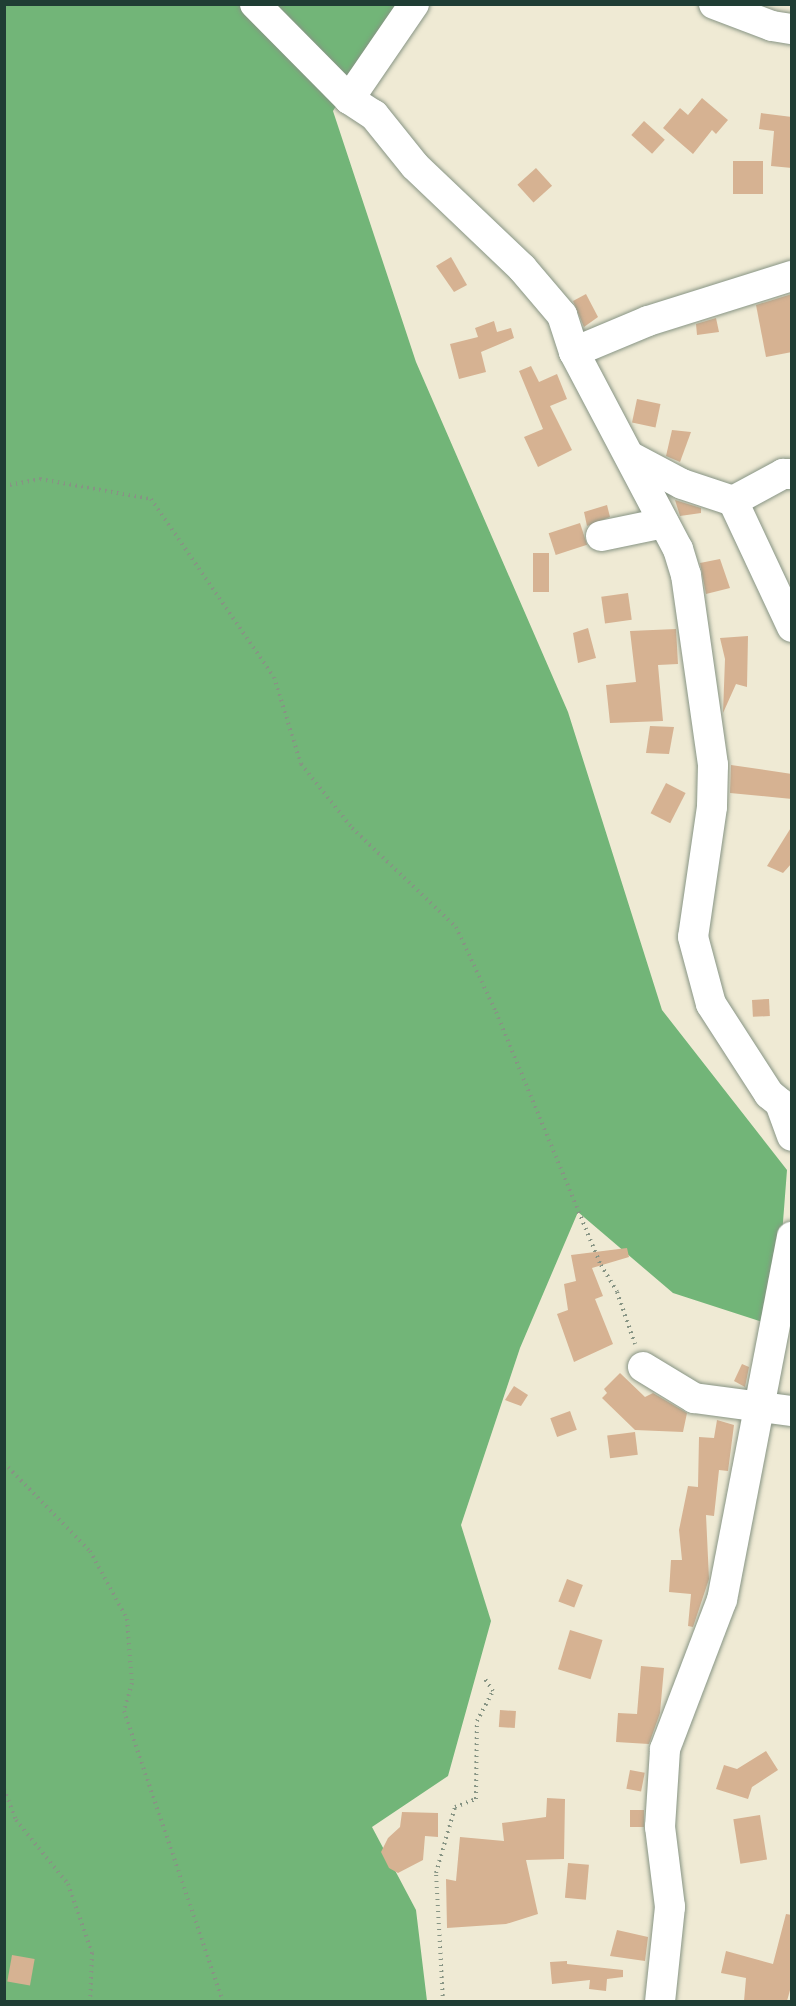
<!DOCTYPE html>
<style>
body{margin:0}
#map{position:relative;width:796px;height:2006px;overflow:hidden;background:#efead4;font-family:"Libre Caslon Text",serif}
div>[style]{position:absolute}
[style*='--x']{left:calc(var(--x)*1px);top:calc(var(--y)*1px);width:calc(var(--w)*1px);rotate:calc(var(--a)*1deg)}
.forest>*{inset:0;background:#72b578}
.building>*{inset:0;background:#d6b292;transform-origin:0 0}
.path>*{height:4px;margin-top:-2px;transform-origin:0;background:repeating-linear-gradient(90deg,#879484 0 1.5px,transparent 0 6px)}
.roads{filter:drop-shadow(0 0 2px #879484) drop-shadow(0 0 2px #879484)}
.minor>*{height:30px;margin:-15px;padding:0 15px;transform-origin:15px;border-radius:15px;background:#fff}
span{translate:-50% -50%;white-space:nowrap;text-align:center;line-height:1.15;-webkit-text-stroke:4.5px #f7f3e8;paint-order:stroke}
.frame{position:absolute;inset:0;border:6px solid #1f3d34;pointer-events:none}
</style>
<div id="map">
<div class="forest">
<i style="clip-path:polygon(5px 5px,397px 5px,333px 111px,416px 362px,568px 712px,662px 1010px,787px 1170px,775px 1326px,673px 1293px,578px 1212px,520px 1348px,461px 1525px,491px 1621px,448px 1776px,372px 1827px,416px 1910px,427px 2001px,5px 2002px)"></i>
</div>
<div class="building">
<i style="clip-path:polygon(702px 98px,728px 120px,716px 134px,712px 130px,693px 154px,663px 128px,680px 108px,688px 115px)"></i>
<i style="clip-path:polygon(761px 113px,792px 117px,792px 168px,771px 166px,774px 131px,759px 129px)"></i>
<i style="left:644px;top:121px;width:28px;height:19px;rotate:42deg"></i>
<i style="left:733px;top:161px;width:30px;height:33px"></i>
<i style="left:536px;top:168px;width:24px;height:25px;rotate:48deg"></i>
<i style="clip-path:polygon(451px 257px,467px 285px,454px 292px,436px 266px)"></i>
<i style="clip-path:polygon(586px 294px,598px 317px,584px 327px,573px 301px)"></i>
<i style="clip-path:polygon(792px 294px,792px 352px,766px 357px,756px 305px)"></i>
<i style="clip-path:polygon(716px 318px,719px 332px,697px 335px,696px 324px)"></i>
<i style="clip-path:polygon(494px 321px,497px 332px,511px 328px,514px 338px,481px 352px,486px 372px,459px 379px,450px 344px,478px 337px,475px 328px)"></i>
<i style="clip-path:polygon(531px 366px,539px 382px,557px 374px,567px 399px,550px 406px,572px 450px,538px 467px,524px 437px,543px 429px,519px 371px)"></i>
<i style="left:637px;top:399px;width:24px;height:24px;rotate:12deg"></i>
<i style="clip-path:polygon(672px 430px,691px 432px,680px 462px,666px 456px)"></i>
<i style="clip-path:polygon(675px 500px,701px 508px,701px 513px,680px 516px)"></i>
<i style="clip-path:polygon(607px 505px,610px 517px,587px 526px,584px 512px)"></i>
<i style="left:580px;top:523px;width:23px;height:33px;rotate:72deg"></i>
<i style="left:533px;top:553px;width:16px;height:39px"></i>
<i style="clip-path:polygon(720px 559px,730px 588px,706px 594px,700px 563px)"></i>
<i style="left:628px;top:593px;width:27px;height:27px;rotate:82deg"></i>
<i style="clip-path:polygon(588px 628px,596px 658px,578px 663px,573px 633px)"></i>
<i style="clip-path:polygon(676px 629px,678px 664px,658px 665px,663px 721px,610px 723px,606px 685px,636px 682px,630px 631px)"></i>
<i style="clip-path:polygon(748px 636px,747px 687px,736px 684px,723px 713px,725px 659px,720px 638px)"></i>
<i style="clip-path:polygon(650px 726px,674px 727px,669px 754px,646px 753px)"></i>
<i style="clip-path:polygon(731px 765px,792px 774px,792px 799px,730px 793px)"></i>
<i style="left:666px;top:783px;width:22px;height:34px;rotate:27deg"></i>
<i style="clip-path:polygon(792px 826px,792px 863px,783px 873px,767px 866px)"></i>
<i style="left:769px;top:999px;width:17px;height:17px;rotate:87deg"></i>
<i style="clip-path:polygon(627px 1248px,629px 1257px,592px 1268px,603px 1296px,595px 1299px,613px 1344px,574px 1362px,557px 1314px,568px 1310px,564px 1284px,576px 1281px,571px 1255px)"></i>
<i style="clip-path:polygon(742px 1364px,749px 1367px,745px 1387px,734px 1381px)"></i>
<i style="clip-path:polygon(620px 1373px,645px 1397px,653px 1393px,687px 1413px,683px 1432px,635px 1430px,602px 1398px,607px 1393px,604px 1389px)"></i>
<i style="clip-path:polygon(514px 1386px,528px 1395px,521px 1406px,505px 1400px)"></i>
<i style="left:570px;top:1411px;width:20px;height:21px;rotate:70deg"></i>
<i style="clip-path:polygon(717px 1420px,734px 1425px,728px 1471px,719px 1470px,714px 1516px,706px 1515px,709px 1579px,693px 1627px,688px 1626px,691px 1594px,669px 1592px,671px 1560px,682px 1560px,679px 1530px,688px 1486px,698px 1487px,699px 1437px,714px 1438px)"></i>
<i style="left:635px;top:1432px;width:23px;height:28px;rotate:83deg"></i>
<i style="left:567px;top:1579px;width:17px;height:24px;rotate:21deg"></i>
<i style="left:570px;top:1630px;width:34px;height:41px;rotate:17deg"></i>
<i style="clip-path:polygon(641px 1666px,664px 1668px,660px 1713px,649px 1744px,616px 1742px,618px 1713px,637px 1714px)"></i>
<i style="left:500px;top:1710px;width:16px;height:17px;rotate:4deg"></i>
<i style="clip-path:polygon(766px 1751px,778px 1770px,752px 1787px,748px 1799px,716px 1789px,724px 1765px,737px 1769px)"></i>
<i style="left:630px;top:1770px;width:15px;height:19px;rotate:11deg"></i>
<i style="clip-path:polygon(547px 1798px,565px 1799px,564px 1859px,526px 1860px,538px 1914px,506px 1924px,447px 1928px,446px 1879px,456px 1881px,460px 1837px,504px 1841px,502px 1823px,546px 1817px)"></i>
<i style="left:630px;top:1810px;width:14px;height:17px"></i>
<i style="clip-path:polygon(402px 1812px,438px 1813px,438px 1837px,425px 1836px,423px 1860px,398px 1873px,389px 1868px,381px 1852px,388px 1838px,400px 1827px)"></i>
<i style="left:760px;top:1815px;width:45px;height:27px;rotate:81deg"></i>
<i style="left:568px;top:1863px;width:21px;height:35px;rotate:5deg"></i>
<i style="clip-path:polygon(786px 1914px,792px 1915px,792px 1983px,787px 2001px,744px 2001px,746px 1978px,721px 1973px,726px 1951px,773px 1964px)"></i>
<i style="clip-path:polygon(617px 1930px,648px 1937px,645px 1961px,610px 1956px)"></i>
<i style="left:12px;top:1955px;width:23px;height:27px;rotate:10deg"></i>
<i style="clip-path:polygon(567px 1961px,567px 1964px,623px 1970px,623px 1977px,607px 1979px,606px 1991px,589px 1989px,590px 1980px,552px 1984px,550px 1962px)"></i>
</div>
<div class="path">
<i style="--x:4;--y:486;--w:37;--a:-11"></i>
<i style="--x:40;--y:479;--w:113;--a:10.2"></i>
<i style="--x:151;--y:499;--w:216;--a:55.4"></i>
<i style="--x:274;--y:677;--w:91;--a:72.8"></i>
<i style="--x:301;--y:764;--w:82;--a:51.4"></i>
<i style="--x:352;--y:828;--w:144;--a:43.6"></i>
<i style="--x:456;--y:927;--w:94;--a:64.8"></i>
<i style="--x:496;--y:1012;--w:274;--a:67.5"></i>
<i style="--x:601;--y:1265;--w:31;--a:59"></i>
<i style="--x:617;--y:1292;--w:55;--a:70.9"></i>
<i style="--x:4;--y:1463;--w:123;--a:45.7"></i>
<i style="--x:90;--y:1551;--w:77;--a:61.4"></i>
<i style="--x:127;--y:1619;--w:64;--a:85.5"></i>
<i style="--x:132;--y:1683;--w:29;--a:106"></i>
<i style="--x:124;--y:1711;--w:307;--a:71.2"></i>
<i style="--x:4;--y:1789;--w:33;--a:69"></i>
<i style="--x:16;--y:1820;--w:82;--a:50.9"></i>
<i style="--x:68;--y:1884;--w:73;--a:70.8"></i>
<i style="--x:92;--y:1953;--w:49;--a:92.3"></i>
<i style="--x:443;--y:2002;--w:129;--a:-93.1"></i>
<i style="--x:436;--y:1873;--w:69;--a:-73.9"></i>
<i style="--x:455;--y:1807;--w:22;--a:-21"></i>
<i style="--x:476;--y:1799;--w:78;--a:-89.3"></i>
<i style="--x:477;--y:1721;--w:34;--a:-62"></i>
<i style="--x:493;--y:1691;--w:14;--a:-124"></i>
</div>
<div class="roads">
<div class="minor">
<i style="--x:255;--y:4;--w:134;--a:45.3"></i>
<i style="--x:349;--y:99;--w:30;--a:33"></i>
<i style="--x:374;--y:115;--w:65;--a:51.2"></i>
<i style="--x:415;--y:166;--w:148;--a:43.6"></i>
<i style="--x:522;--y:268;--w:62;--a:49.6"></i>
<i style="--x:562;--y:315;--w:39;--a:72"></i>
<i style="--x:574;--y:352;--w:223;--a:62.2"></i>
<i style="--x:678;--y:549;--w:27;--a:73"></i>
<i style="--x:686;--y:575;--w:192;--a:81.9"></i>
<i style="--x:713;--y:765;--w:42;--a:91.4"></i>
<i style="--x:712;--y:807;--w:131;--a:98.3"></i>
<i style="--x:693;--y:937;--w:69;--a:75"></i>
<i style="--x:711;--y:1004;--w:107;--a:57.2"></i>
<i style="--x:769;--y:1094;--w:14;--a:39"></i>
<i style="--x:780;--y:1103;--w:35;--a:70"></i>
<i style="--x:714;--y:4;--w:62;--a:20.8"></i>
<i style="--x:772;--y:26;--w:20;--a:9"></i>
<i style="--x:349;--y:99;--w:115;--a:-55.6"></i>
<i style="--x:574;--y:352;--w:80;--a:-22.7"></i>
<i style="--x:648;--y:321;--w:151;--a:-17.4"></i>
<i style="--x:633;--y:458;--w:55;--a:28"></i>
<i style="--x:682;--y:484;--w:54;--a:18.4"></i>
<i style="--x:733;--y:501;--w:139;--a:64.9"></i>
<i style="--x:733;--y:501;--w:57;--a:-28.4"></i>
<i style="--x:783;--y:474;--w:9;--a:0"></i>
<i style="--x:601;--y:536;--w:64;--a:-11.7"></i>
<i style="--x:643;--y:1367;--w:60;--a:31.3"></i>
<i style="--x:694;--y:1398;--w:99;--a:7.6"></i>
<i style="--x:660;--y:2002;--w:96;--a:-84"></i>
<i style="--x:670;--y:1907;--w:81;--a:-97.1"></i>
<i style="--x:660;--y:1827;--w:78;--a:-86.3"></i>
<i style="--x:665;--y:1749;--w:160;--a:-69.1"></i>
<i style="--x:722;--y:1600;--w:370;--a:-79.1"></i>
</div>
</div>
<div class="frame"></div>
</div>
